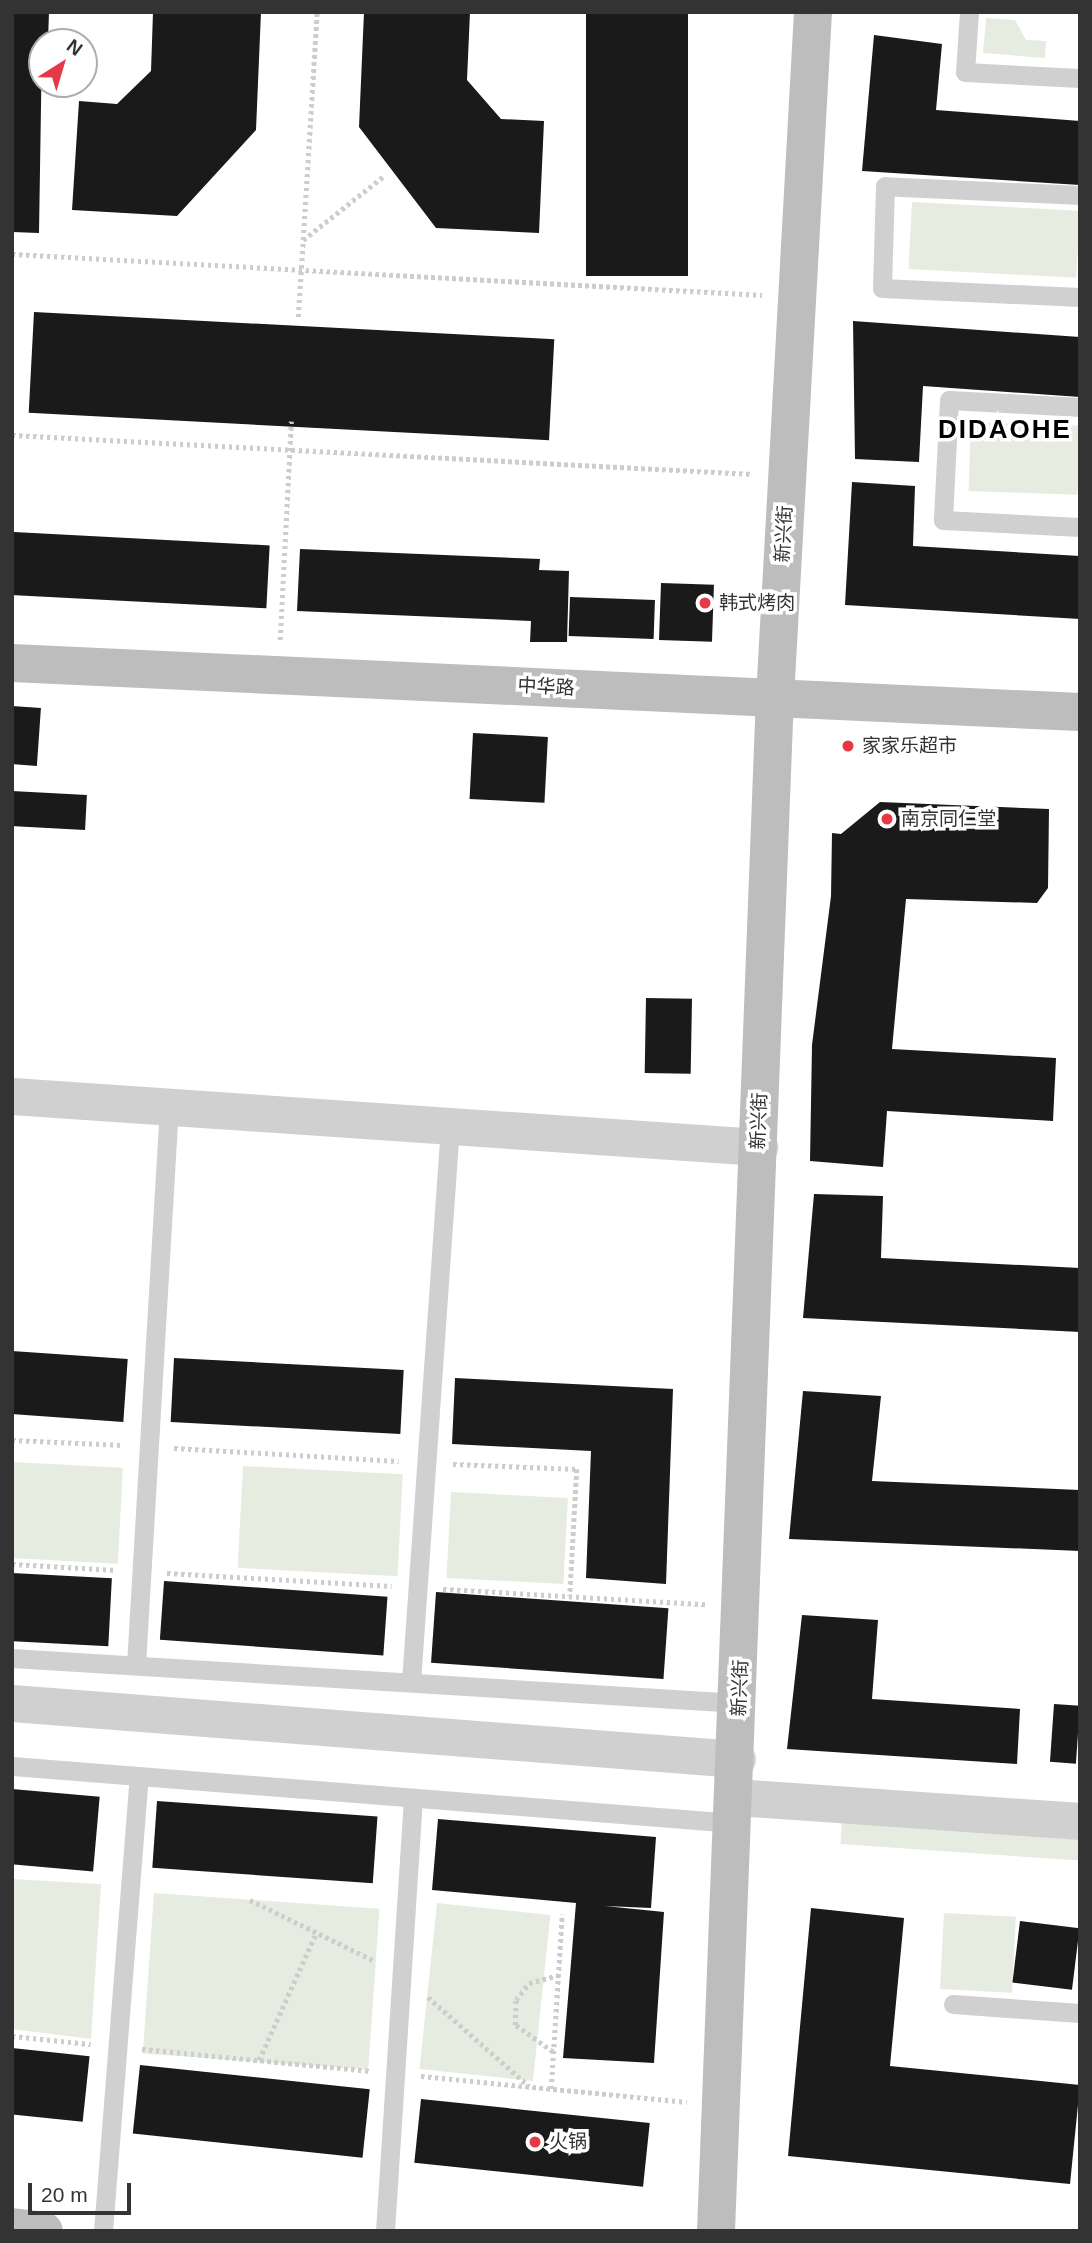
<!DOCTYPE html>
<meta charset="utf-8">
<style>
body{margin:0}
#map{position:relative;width:1092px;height:2243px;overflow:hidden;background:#fff;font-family:Arial,"Noto Sans SC",sans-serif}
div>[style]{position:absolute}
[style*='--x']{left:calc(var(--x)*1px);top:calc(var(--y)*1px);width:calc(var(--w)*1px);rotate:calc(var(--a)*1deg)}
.green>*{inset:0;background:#e6ecdf;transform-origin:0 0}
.building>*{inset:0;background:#1a1a1a;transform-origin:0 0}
.path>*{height:4.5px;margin-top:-2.25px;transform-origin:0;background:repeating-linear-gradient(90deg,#cdcdcd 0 3.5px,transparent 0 7px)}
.lane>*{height:19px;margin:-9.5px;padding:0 9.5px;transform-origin:9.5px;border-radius:9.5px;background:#d0d0d0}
.street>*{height:37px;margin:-18.5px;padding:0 18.5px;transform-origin:18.5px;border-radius:18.5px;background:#d0d0d0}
.secondary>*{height:38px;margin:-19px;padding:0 19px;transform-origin:19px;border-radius:19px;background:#bdbdbd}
.dots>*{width:19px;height:19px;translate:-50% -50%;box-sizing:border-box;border:4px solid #fff;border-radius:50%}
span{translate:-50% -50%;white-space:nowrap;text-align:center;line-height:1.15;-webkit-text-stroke:7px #fff;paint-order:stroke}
.street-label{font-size:19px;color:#333}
.poi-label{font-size:19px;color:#333}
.left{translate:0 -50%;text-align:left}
.district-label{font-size:26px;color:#000;font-weight:700;letter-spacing:2px}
.frame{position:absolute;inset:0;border:14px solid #333;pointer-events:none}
.north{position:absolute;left:28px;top:28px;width:70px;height:70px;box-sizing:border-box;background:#fff;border:2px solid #adadad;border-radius:50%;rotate:37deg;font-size:19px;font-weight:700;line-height:28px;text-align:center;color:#333}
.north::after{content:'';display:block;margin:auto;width:24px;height:32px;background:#e63946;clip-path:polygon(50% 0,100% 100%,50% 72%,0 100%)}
.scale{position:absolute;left:28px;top:2183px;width:103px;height:32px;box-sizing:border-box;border:4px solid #333;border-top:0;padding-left:9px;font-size:21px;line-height:24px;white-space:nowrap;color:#333;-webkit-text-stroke:5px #fff;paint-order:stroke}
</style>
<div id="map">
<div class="green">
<i style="clip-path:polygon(986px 18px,1015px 20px,1026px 40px,1046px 41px,1045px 58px,983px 53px)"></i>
<i style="left:912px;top:202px;width:168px;height:67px;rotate:3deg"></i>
<i style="left:971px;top:422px;width:109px;height:69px;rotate:2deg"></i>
<i style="left:12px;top:1462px;width:111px;height:96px;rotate:3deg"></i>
<i style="left:243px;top:1466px;width:160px;height:102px;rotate:3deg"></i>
<i style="left:451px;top:1492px;width:117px;height:86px;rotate:3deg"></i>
<i style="left:842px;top:1822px;width:239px;height:22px;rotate:4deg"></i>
<i style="clip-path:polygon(12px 1879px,101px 1884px,91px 2039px,12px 2029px)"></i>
<i style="left:154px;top:1893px;width:226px;height:161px;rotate:4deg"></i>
<i style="left:437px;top:1903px;width:114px;height:167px;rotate:6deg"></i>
<i style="left:944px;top:1913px;width:72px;height:76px;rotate:3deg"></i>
</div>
<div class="building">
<i style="clip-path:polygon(12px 12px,49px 12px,48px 42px,42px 42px,39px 233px,12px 232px)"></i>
<i style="clip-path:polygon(153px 12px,261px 12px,256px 130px,177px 216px,72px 210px,79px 101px,117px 104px,151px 71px)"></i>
<i style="clip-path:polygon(364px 12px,470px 12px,467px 80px,501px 119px,544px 121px,539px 233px,436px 228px,359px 127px)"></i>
<i style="left:586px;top:12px;width:102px;height:264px"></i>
<i style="clip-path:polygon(874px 35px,942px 44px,936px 110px,1080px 121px,1080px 185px,862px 171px)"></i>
<i style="left:34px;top:312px;width:521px;height:101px;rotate:3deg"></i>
<i style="clip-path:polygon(853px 321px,1080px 337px,1080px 397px,923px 386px,919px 462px,855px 459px)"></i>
<i style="clip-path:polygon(852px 482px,915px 486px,913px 546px,1080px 556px,1080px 619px,845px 605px)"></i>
<i style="left:14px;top:532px;width:256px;height:63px;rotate:3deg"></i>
<i style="clip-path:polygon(300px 549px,540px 559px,539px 570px,569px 571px,567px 642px,530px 642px,531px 621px,297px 611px)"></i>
<i style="left:661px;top:583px;width:53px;height:57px;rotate:2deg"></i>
<i style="left:570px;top:597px;width:85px;height:39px;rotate:2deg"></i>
<i style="left:12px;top:706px;width:29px;height:58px;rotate:4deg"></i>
<i style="left:473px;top:733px;width:75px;height:66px;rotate:3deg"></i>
<i style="left:12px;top:791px;width:75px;height:35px;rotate:3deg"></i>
<i style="clip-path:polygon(880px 802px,1049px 809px,1048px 888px,1037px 903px,906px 899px,892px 1049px,1056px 1058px,1053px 1121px,887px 1111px,883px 1167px,810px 1161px,812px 1045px,831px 896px,832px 833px,841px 834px)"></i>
<i style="left:646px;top:998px;width:46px;height:75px;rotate:1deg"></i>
<i style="clip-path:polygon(814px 1194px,883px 1196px,881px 1258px,1080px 1268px,1080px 1332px,803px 1318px)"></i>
<i style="left:12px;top:1351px;width:116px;height:63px;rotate:4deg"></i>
<i style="left:174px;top:1358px;width:230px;height:64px;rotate:3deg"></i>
<i style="clip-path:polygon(455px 1378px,673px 1389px,666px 1584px,586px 1578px,591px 1451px,452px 1444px)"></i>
<i style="clip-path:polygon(803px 1391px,881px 1396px,872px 1481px,1080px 1490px,1080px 1551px,789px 1539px)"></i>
<i style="left:12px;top:1573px;width:100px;height:68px;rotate:3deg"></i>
<i style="left:164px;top:1581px;width:224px;height:59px;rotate:4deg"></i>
<i style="left:436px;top:1592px;width:233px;height:71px;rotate:4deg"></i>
<i style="clip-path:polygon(802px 1615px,878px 1620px,872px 1699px,1020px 1709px,1017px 1764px,787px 1749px)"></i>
<i style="left:1054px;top:1704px;width:26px;height:58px;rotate:4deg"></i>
<i style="left:12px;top:1789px;width:88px;height:75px;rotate:5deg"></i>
<i style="left:157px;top:1801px;width:221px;height:67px;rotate:4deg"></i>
<i style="clip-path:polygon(438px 1819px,656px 1837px,651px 1908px,605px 1906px,664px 1912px,654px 2063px,563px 2058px,576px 1903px,432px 1890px)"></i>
<i style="clip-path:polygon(811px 1908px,904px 1918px,890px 2066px,1080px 2085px,1070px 2184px,788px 2156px)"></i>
<i style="left:1020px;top:1921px;width:60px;height:62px;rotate:7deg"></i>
<i style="left:12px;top:2048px;width:78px;height:66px;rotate:6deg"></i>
<i style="left:140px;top:2065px;width:231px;height:69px;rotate:6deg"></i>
<i style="left:421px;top:2099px;width:230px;height:64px;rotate:6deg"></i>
</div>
<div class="path">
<i style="--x:303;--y:240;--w:228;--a:-86.5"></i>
<i style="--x:12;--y:254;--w:751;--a:3.13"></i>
<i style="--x:298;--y:317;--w:77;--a:-86.3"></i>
<i style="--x:303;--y:240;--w:105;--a:-38.4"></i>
<i style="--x:12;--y:435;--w:741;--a:3.02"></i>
<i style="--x:280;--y:640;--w:219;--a:-87.1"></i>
<i style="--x:12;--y:1440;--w:111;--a:2.6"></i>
<i style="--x:174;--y:1448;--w:225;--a:3.3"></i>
<i style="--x:453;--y:1464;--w:124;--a:2.3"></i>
<i style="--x:577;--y:1469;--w:127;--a:93.2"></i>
<i style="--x:12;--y:1564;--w:104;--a:3.3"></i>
<i style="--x:167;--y:1573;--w:225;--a:3.3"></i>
<i style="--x:443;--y:1589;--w:263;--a:3.3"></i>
<i style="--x:250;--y:1900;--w:139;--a:26"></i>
<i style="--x:428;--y:1997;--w:135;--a:41.4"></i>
<i style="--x:12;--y:2036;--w:79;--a:5.8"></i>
<i style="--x:142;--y:2049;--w:229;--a:5.5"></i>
<i style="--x:553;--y:2052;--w:47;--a:-144.6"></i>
<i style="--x:515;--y:2025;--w:25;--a:-88"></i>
<i style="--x:516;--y:2000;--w:21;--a:-53"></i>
<i style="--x:529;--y:1983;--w:30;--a:-15"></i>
<i style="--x:259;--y:2060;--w:139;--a:-65.8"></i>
<i style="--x:421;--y:2076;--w:267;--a:5.6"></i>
<i style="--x:551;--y:2089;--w:175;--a:-86.4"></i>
</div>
<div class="lane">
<i style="--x:969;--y:12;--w:60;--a:93.8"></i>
<i style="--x:965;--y:72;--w:115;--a:3"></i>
<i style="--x:1080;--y:195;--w:195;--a:-177.4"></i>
<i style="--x:885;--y:186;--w:102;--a:91.7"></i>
<i style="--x:882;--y:288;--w:198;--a:2.6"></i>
<i style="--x:1080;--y:407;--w:131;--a:-176.9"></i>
<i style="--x:949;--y:400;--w:120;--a:92.9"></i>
<i style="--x:943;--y:520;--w:137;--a:2.9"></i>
<i style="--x:12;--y:1658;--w:728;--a:3.54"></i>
<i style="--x:136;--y:1665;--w:559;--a:-86.62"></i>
<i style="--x:411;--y:1682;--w:557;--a:-85.99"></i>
<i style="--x:12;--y:1766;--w:724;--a:4.51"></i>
<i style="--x:953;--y:2004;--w:127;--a:4.1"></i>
<i style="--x:103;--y:2231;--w:456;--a:-85.5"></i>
<i style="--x:385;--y:2231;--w:434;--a:-86.3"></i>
</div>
<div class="street">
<i style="--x:12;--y:1096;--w:749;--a:3.91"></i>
<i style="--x:12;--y:1703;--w:727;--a:4.42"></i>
<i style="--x:736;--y:1797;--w:345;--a:4"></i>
</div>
<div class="secondary">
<i style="--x:12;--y:663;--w:1069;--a:2.63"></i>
<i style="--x:12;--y:2227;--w:32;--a:7"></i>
<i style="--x:716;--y:2231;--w:1534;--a:-87.8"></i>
<i style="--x:775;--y:698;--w:687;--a:-86.83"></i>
</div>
<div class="dots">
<i style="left:705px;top:603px;background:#e63946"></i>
<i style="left:848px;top:746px;background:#e63946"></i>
<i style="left:887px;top:819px;background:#e63946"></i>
<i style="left:535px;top:2142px;background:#e63946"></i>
</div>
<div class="street-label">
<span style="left:784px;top:534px;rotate:-87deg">新兴街</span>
<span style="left:546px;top:687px;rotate:3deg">中华路</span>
<span style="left:759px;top:1121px;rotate:-88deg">新兴街</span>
<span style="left:740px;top:1688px;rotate:-88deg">新兴街</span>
</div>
<div class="poi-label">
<span class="left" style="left:719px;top:603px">韩式烤肉</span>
<span class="left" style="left:862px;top:746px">家家乐超市</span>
<span class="left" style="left:901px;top:819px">南京同仁堂</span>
<span class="left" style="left:549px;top:2142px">火锅</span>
</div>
<div class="district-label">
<span style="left:1005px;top:430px">DIDAOHE</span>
</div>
<div class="frame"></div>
<div class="north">N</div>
<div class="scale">20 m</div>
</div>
